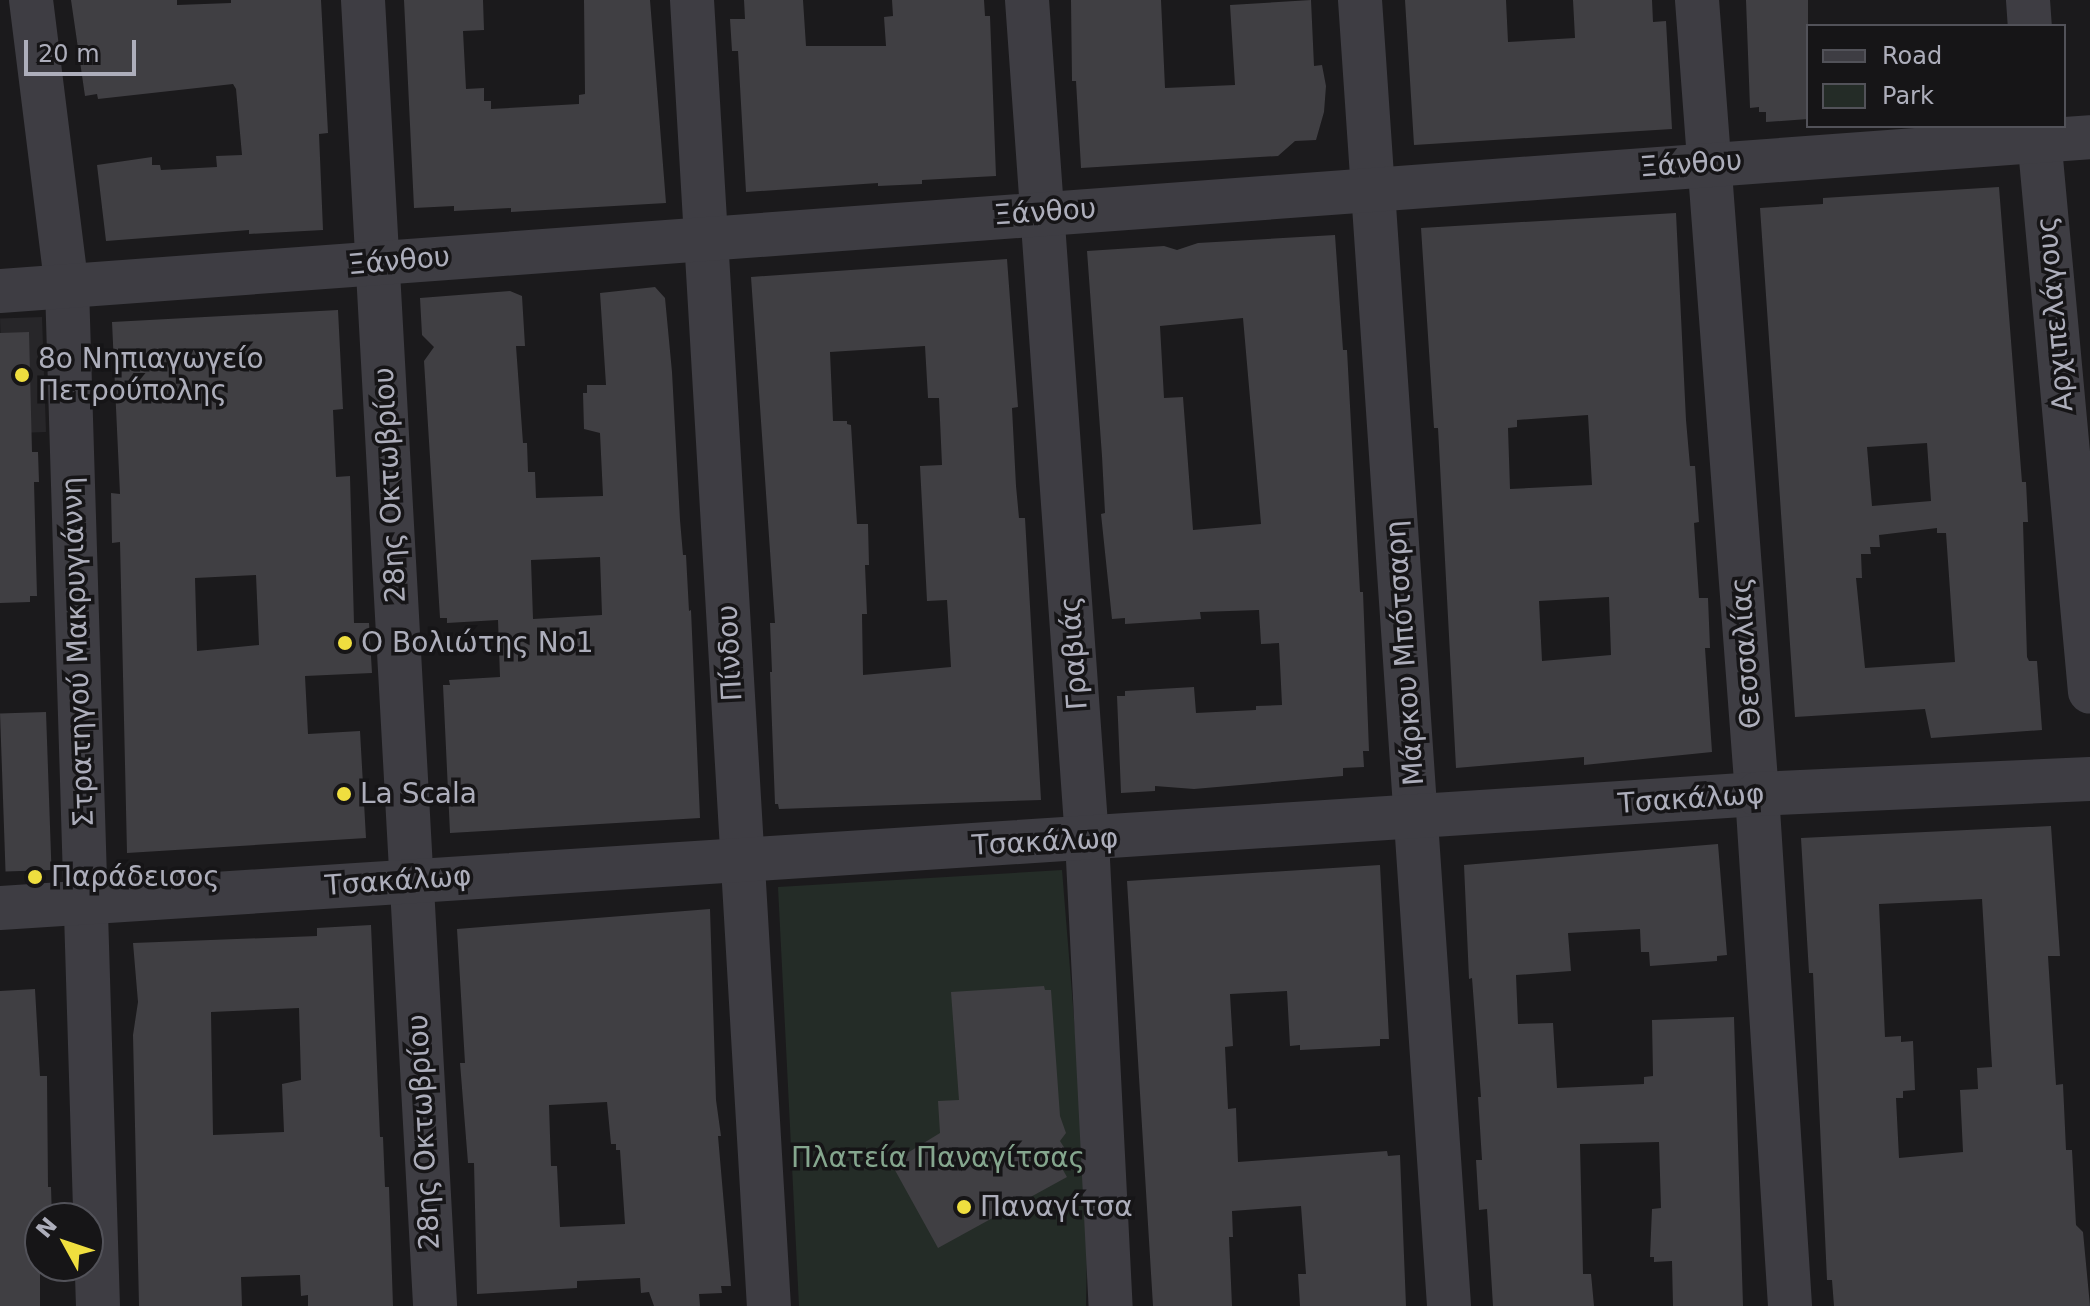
<!DOCTYPE html>
<meta charset="utf-8">
<style>
body{margin:0}
#map{position:relative;width:2090px;height:1306px;overflow:hidden;background:#1b1a1c;font-family:"DejaVu Sans",sans-serif}
div>[style]{position:absolute}
[style*='--x']{left:calc(var(--x)*1px);top:calc(var(--y)*1px);width:calc(var(--w)*1px);rotate:calc(var(--a)*1deg)}
.built>*{inset:0;background:#272629;transform-origin:0 0}
.green>*{inset:0;background:#242c27}
.building>*{inset:0;background:#403f43;transform-origin:0 0}
.minor>*{height:44px;margin:-22px;padding:0 22px;transform-origin:22px;border-radius:22px;background:#3e3d43}
.dots>*{width:22px;height:22px;translate:-50% -50%;box-sizing:border-box;border:4px solid #161517;border-radius:50%}
span{translate:-50% -50%;white-space:nowrap;text-align:center;line-height:1.15;-webkit-text-stroke:7px #161517;paint-order:stroke}
.street-label{font-size:28px;color:#adaebb}
.poi-label{font-size:28px;color:#adaebb}
.left{translate:0 -50%;text-align:left}
.park-label{font-size:28px;color:#85a68e}
.legend{position:absolute;left:1806px;top:24px;width:260px;height:104px;box-sizing:border-box;background:#161517;border:2px solid #525259;margin:0;padding:10px 14px;list-style:none;font-size:24px;color:#adaebb}
.legend li{display:flex;align-items:center;gap:16px;height:40px}
.legend b{width:40px;border:2px solid #525259}
.north{position:absolute;left:24px;top:1202px;width:80px;height:80px;box-sizing:border-box;background:#161517;border:2px solid #525259;border-radius:50%;rotate:310deg;font-size:22px;font-weight:700;line-height:32px;text-align:center;color:#adaebb}
.north::after{content:'';display:block;margin:auto;width:28px;height:36px;background:#efde3f;clip-path:polygon(50% 0,100% 100%,50% 72%,0 100%)}
.scale{position:absolute;left:24px;top:40px;width:112px;height:36px;box-sizing:border-box;border:4px solid #adaebb;border-top:0;padding-left:10px;font-size:24px;line-height:28px;white-space:nowrap;color:#adaebb;-webkit-text-stroke:6px #161517;paint-order:stroke}
</style>
<div id="map">
<div class="built">
<i style="left:42px;top:317px;width:115px;height:42px;rotate:88deg"></i>
</div>
<div class="green">
<i style="clip-path:polygon(1062px 870px,1088px 1191px,1086px 1306px,799px 1306px,778px 887px)"></i>
</div>
<div class="building">
<i style="clip-path:polygon(71px 0,177px 0,177px 5px,231px 3px,231px 0,321px 0,328px 133px,319px 134px,323px 230px,249px 234px,249px 230px,106px 241px,97px 165px,152px 157px,152px 165px,160px 165px,161px 170px,217px 167px,216px 156px,242px 155px,236px 89px,233px 84px,98px 99px,97px 94px,85px 96px)"></i>
<i style="clip-path:polygon(404px 0,483px 0,484px 30px,463px 31px,466px 89px,484px 88px,484px 101px,491px 101px,491px 109px,579px 104px,579px 95px,585px 94px,584px 0,650px 0,666px 203px,511px 212px,511px 208px,454px 211px,454px 206px,414px 208px)"></i>
<i style="clip-path:polygon(744px 0,803px 0,806px 46px,886px 46px,884px 17px,893px 16px,892px 0,984px 0,985px 16px,990px 16px,996px 176px,922px 180px,922px 184px,878px 186px,878px 183px,746px 192px,738px 51px,732px 51px,730px 19px,745px 19px)"></i>
<i style="clip-path:polygon(1071px 0,1161px 0,1165px 88px,1235px 85px,1230px 5px,1311px 0,1314px 66px,1322px 65px,1326px 86px,1324px 112px,1316px 140px,1295px 141px,1278px 156px,1081px 168px,1076px 81px,1072px 81px)"></i>
<i style="clip-path:polygon(1405px 0,1506px 0,1508px 42px,1575px 38px,1573px 0,1652px 0,1653px 22px,1666px 21px,1672px 129px,1414px 145px)"></i>
<i style="clip-path:polygon(1746px 0,1808px 0,1808px 119px,1766px 122px,1766px 112px,1759px 112px,1759px 107px,1750px 108px)"></i>
<i style="clip-path:polygon(evenodd,1999px 187px,2022px 482px,2026px 482px,2028px 522px,2023px 522px,2027px 657px,2029px 661px,2037px 661px,2042px 730px,1931px 738px,1925px 709px,1795px 717px,1760px 208px,1823px 204px,1823px 198px,1999px 187px,1927px 443px,1931px 501px,1872px 506px,1867px 447px,1927px 443px,1999px 187px,1937px 528px,1937px 533px,1946px 533px,1955px 662px,1865px 668px,1856px 578px,1862px 578px,1861px 554px,1871px 554px,1870px 547px,1880px 547px,1879px 535px,1937px 528px)"></i>
<i style="clip-path:polygon(evenodd,1676px 213px,1686px 420px,1690px 466px,1695px 466px,1699px 522px,1694px 523px,1699px 598px,1708px 598px,1710px 648px,1705px 648px,1712px 752px,1584px 765px,1584px 757px,1456px 768px,1438px 428px,1434px 428px,1421px 228px,1676px 213px,1588px 415px,1592px 485px,1510px 489px,1508px 428px,1517px 427px,1517px 420px,1588px 415px,1676px 213px,1609px 597px,1611px 655px,1542px 661px,1539px 601px,1609px 597px)"></i>
<i style="clip-path:polygon(evenodd,1335px 235px,1343px 350px,1347px 350px,1360px 592px,1363px 592px,1369px 751px,1363px 751px,1364px 767px,1343px 768px,1343px 776px,1194px 789px,1155px 786px,1155px 791px,1121px 793px,1117px 696px,1125px 696px,1125px 691px,1194px 687px,1196px 713px,1256px 710px,1256px 706px,1282px 705px,1279px 643px,1261px 644px,1259px 610px,1200px 612px,1201px 619px,1125px 624px,1125px 618px,1112px 619px,1101px 514px,1105px 513px,1102px 456px,1087px 251px,1164px 246px,1177px 250px,1198px 243px,1335px 235px,1243px 318px,1261px 524px,1193px 530px,1183px 397px,1164px 398px,1160px 326px,1243px 318px)"></i>
<i style="clip-path:polygon(evenodd,1007px 259px,1018px 407px,1012px 408px,1016px 486px,1019px 518px,1025px 518px,1041px 800px,779px 809px,778px 804px,775px 804px,770px 672px,772px 672px,770px 623px,775px 623px,751px 277px,1007px 259px,925px 346px,928px 398px,939px 398px,942px 465px,920px 466px,927px 601px,947px 600px,951px 667px,863px 675px,862px 614px,867px 614px,865px 565px,869px 565px,868px 524px,857px 524px,851px 425px,847px 424px,847px 421px,833px 421px,830px 352px,925px 346px)"></i>
<i style="clip-path:polygon(evenodd,655px 287px,665px 298px,672px 372px,680px 520px,683px 555px,686px 555px,689px 611px,691px 610px,700px 818px,450px 833px,443px 685px,450px 685px,449px 680px,500px 677px,498px 620px,447px 623px,447px 618px,440px 618px,424px 361px,434px 347px,422px 335px,420px 298px,510px 291px,522px 296px,525px 346px,516px 346px,523px 443px,527px 443px,528px 472px,535px 472px,536px 498px,603px 496px,600px 433px,584px 429px,583px 393px,587px 393px,587px 385px,606px 385px,600px 293px,655px 287px,600px 557px,602px 615px,533px 619px,531px 560px,600px 557px)"></i>
<i style="clip-path:polygon(evenodd,338px 310px,343px 409px,333px 410px,336px 477px,350px 476px,354px 623px,369px 623px,372px 673px,305px 676px,308px 734px,360px 731px,366px 838px,127px 853px,120px 542px,112px 543px,111px 493px,120px 494px,112px 322px,338px 310px,256px 575px,259px 645px,197px 651px,195px 578px,256px 575px)"></i>
<i style="clip-path:polygon(29px 332px,32px 452px,38px 452px,39px 482px,34px 482px,37px 596px,30px 596px,30px 602px,0 603px,0 333px)"></i>
<i style="left:46px;top:712px;width:158px;height:46px;rotate:88deg"></i>
<i style="clip-path:polygon(evenodd,2051px 826px,2060px 956px,2048px 956px,2056px 1085px,2063px 1084px,2066px 1150px,2072px 1150px,2076px 1225px,2083px 1232px,2090px 1306px,1834px 1306px,1832px 1280px,1827px 1280px,1813px 973px,1809px 973px,1801px 838px,2051px 826px,1982px 899px,1992px 1067px,1977px 1068px,1978px 1089px,1960px 1090px,1963px 1152px,1899px 1158px,1896px 1098px,1903px 1098px,1903px 1091px,1915px 1090px,1913px 1041px,1901px 1042px,1901px 1036px,1885px 1037px,1879px 904px,1982px 899px)"></i>
<i style="clip-path:polygon(1718px 844px,1727px 955px,1717px 956px,1717px 961px,1650px 966px,1649px 952px,1641px 952px,1640px 929px,1568px 933px,1571px 971px,1516px 975px,1518px 1024px,1553px 1023px,1557px 1088px,1644px 1084px,1644px 1077px,1653px 1076px,1652px 1020px,1734px 1017px,1743px 1306px,1673px 1306px,1672px 1261px,1654px 1262px,1654px 1257px,1650px 1257px,1652px 1209px,1661px 1208px,1659px 1142px,1580px 1144px,1583px 1274px,1591px 1274px,1594px 1306px,1493px 1306px,1487px 1209px,1479px 1210px,1476px 1160px,1482px 1160px,1478px 1097px,1481px 1097px,1472px 978px,1469px 979px,1464px 865px)"></i>
<i style="clip-path:polygon(1380px 865px,1389px 1039px,1380px 1039px,1380px 1046px,1300px 1050px,1300px 1045px,1290px 1046px,1287px 991px,1230px 994px,1233px 1046px,1225px 1047px,1228px 1109px,1236px 1108px,1238px 1162px,1387px 1151px,1388px 1156px,1400px 1155px,1406px 1306px,1300px 1306px,1298px 1274px,1306px 1274px,1301px 1206px,1232px 1211px,1233px 1237px,1229px 1237px,1232px 1306px,1153px 1306px,1127px 881px)"></i>
<i style="clip-path:polygon(evenodd,710px 909px,716px 1100px,721px 1136px,718px 1136px,731px 1286px,721px 1286px,722px 1293px,699px 1294px,700px 1306px,654px 1306px,649px 1292px,641px 1293px,640px 1278px,577px 1281px,577px 1288px,477px 1294px,474px 1163px,468px 1163px,460px 1063px,465px 1063px,457px 929px,710px 909px,607px 1102px,611px 1144px,616px 1144px,616px 1150px,620px 1150px,625px 1224px,560px 1227px,557px 1166px,551px 1166px,549px 1105px,607px 1102px)"></i>
<i style="clip-path:polygon(evenodd,371px 925px,380px 1137px,383px 1137px,385px 1187px,389px 1187px,393px 1306px,308px 1306px,308px 1295px,301px 1296px,300px 1275px,241px 1277px,242px 1306px,139px 1306px,133px 1035px,138px 1002px,133px 943px,317px 936px,317px 928px,371px 925px,299px 1008px,301px 1080px,282px 1084px,284px 1132px,213px 1135px,211px 1012px,299px 1008px)"></i>
<i style="clip-path:polygon(1044px 986px,1045px 990px,1051px 990px,1060px 1116px,1066px 1133px,1060px 1141px,1067px 1152px,1059px 1163px,1067px 1177px,938px 1248px,891px 1163px,940px 1133px,938px 1101px,959px 1100px,951px 992px)"></i>
<i style="clip-path:polygon(35px 989px,40px 1076px,47px 1076px,48px 1187px,51px 1187px,52px 1218px,40px 1218px,40px 1306px,0 1306px,0 991px)"></i>
</div>
<div class="minor">
<i style="--x:31;--y:0;--w:289;--a:82.9"></i>
<i style="--x:67;--y:287;--w:1019;--a:88.26"></i>
<i style="--x:363;--y:0;--w:1308;--a:86.84"></i>
<i style="--x:692;--y:0;--w:1308;--a:86.63"></i>
<i style="--x:1027;--y:0;--w:842;--a:85.91"></i>
<i style="--x:1087;--y:840;--w:467;--a:87.1"></i>
<i style="--x:1360;--y:0;--w:1309;--a:86.1"></i>
<i style="--x:1697;--y:0;--w:796;--a:85.68"></i>
<i style="--x:1757;--y:794;--w:513;--a:86.31"></i>
<i style="--x:2028;--y:0;--w:26;--a:86"></i>
<i style="--x:2038;--y:126;--w:568;--a:84.75"></i>
<i style="--x:0;--y:291;--w:2096;--a:-4.21"></i>
<i style="--x:0;--y:908;--w:1761;--a:-3.71"></i>
<i style="--x:1757;--y:794;--w:333;--a:-2.6"></i>
</div>
<div class="dots">
<i style="left:22px;top:375px;background:#efde3f"></i>
<i style="left:345px;top:643px;background:#efde3f"></i>
<i style="left:344px;top:794px;background:#efde3f"></i>
<i style="left:35px;top:877px;background:#efde3f"></i>
<i style="left:964px;top:1207px;background:#efde3f"></i>
</div>
<div class="street-label">
<span style="left:1691px;top:164px;rotate:-4deg">Ξάνθου</span>
<span style="left:1045px;top:212px;rotate:-4deg">Ξάνθου</span>
<span style="left:399px;top:261px;rotate:-5deg">Ξάνθου</span>
<span style="left:2055px;top:314px;rotate:-95deg">Αρχιπελάγους</span>
<span style="left:390px;top:485px;rotate:-93deg">28ης Οκτωβρίου</span>
<span style="left:78px;top:652px;rotate:-92deg">Στρατηγού Μακρυγιάννη</span>
<span style="left:730px;top:653px;rotate:-93deg">Πίνδου</span>
<span style="left:1074px;top:653px;rotate:-94deg">Γραβιάς</span>
<span style="left:1405px;top:653px;rotate:-94deg">Μάρκου Μπότσαρη</span>
<span style="left:1746px;top:653px;rotate:-94deg">Θεσσαλίας</span>
<span style="left:1691px;top:799px;rotate:-4deg">Τσακάλωφ</span>
<span style="left:1045px;top:842px;rotate:-3deg">Τσακάλωφ</span>
<span style="left:398px;top:881px;rotate:-4deg">Τσακάλωφ</span>
<span style="left:424px;top:1132px;rotate:-93deg">28ης Οκτωβρίου</span>
</div>
<div class="poi-label">
<span class="left" style="left:38px;top:375px">8ο Νηπιαγωγείο<br>Πετρούπολης</span>
<span class="left" style="left:361px;top:643px">Ο Βολιώτης Νο1</span>
<span class="left" style="left:360px;top:794px">La Scala</span>
<span class="left" style="left:51px;top:877px">Παράδεισος</span>
<span class="left" style="left:980px;top:1207px">Παναγίτσα</span>
</div>
<div class="park-label">
<span style="left:938px;top:1158px">Πλατεία Παναγίτσας</span>
</div>
<ul class="legend">
<li><b style="height:10px;background:#3e3d43"></b>Road</li>
<li><b style="height:22px;background:#242c27"></b>Park</li>
</ul>
<div class="north">N</div>
<div class="scale">20 m</div>
</div>
